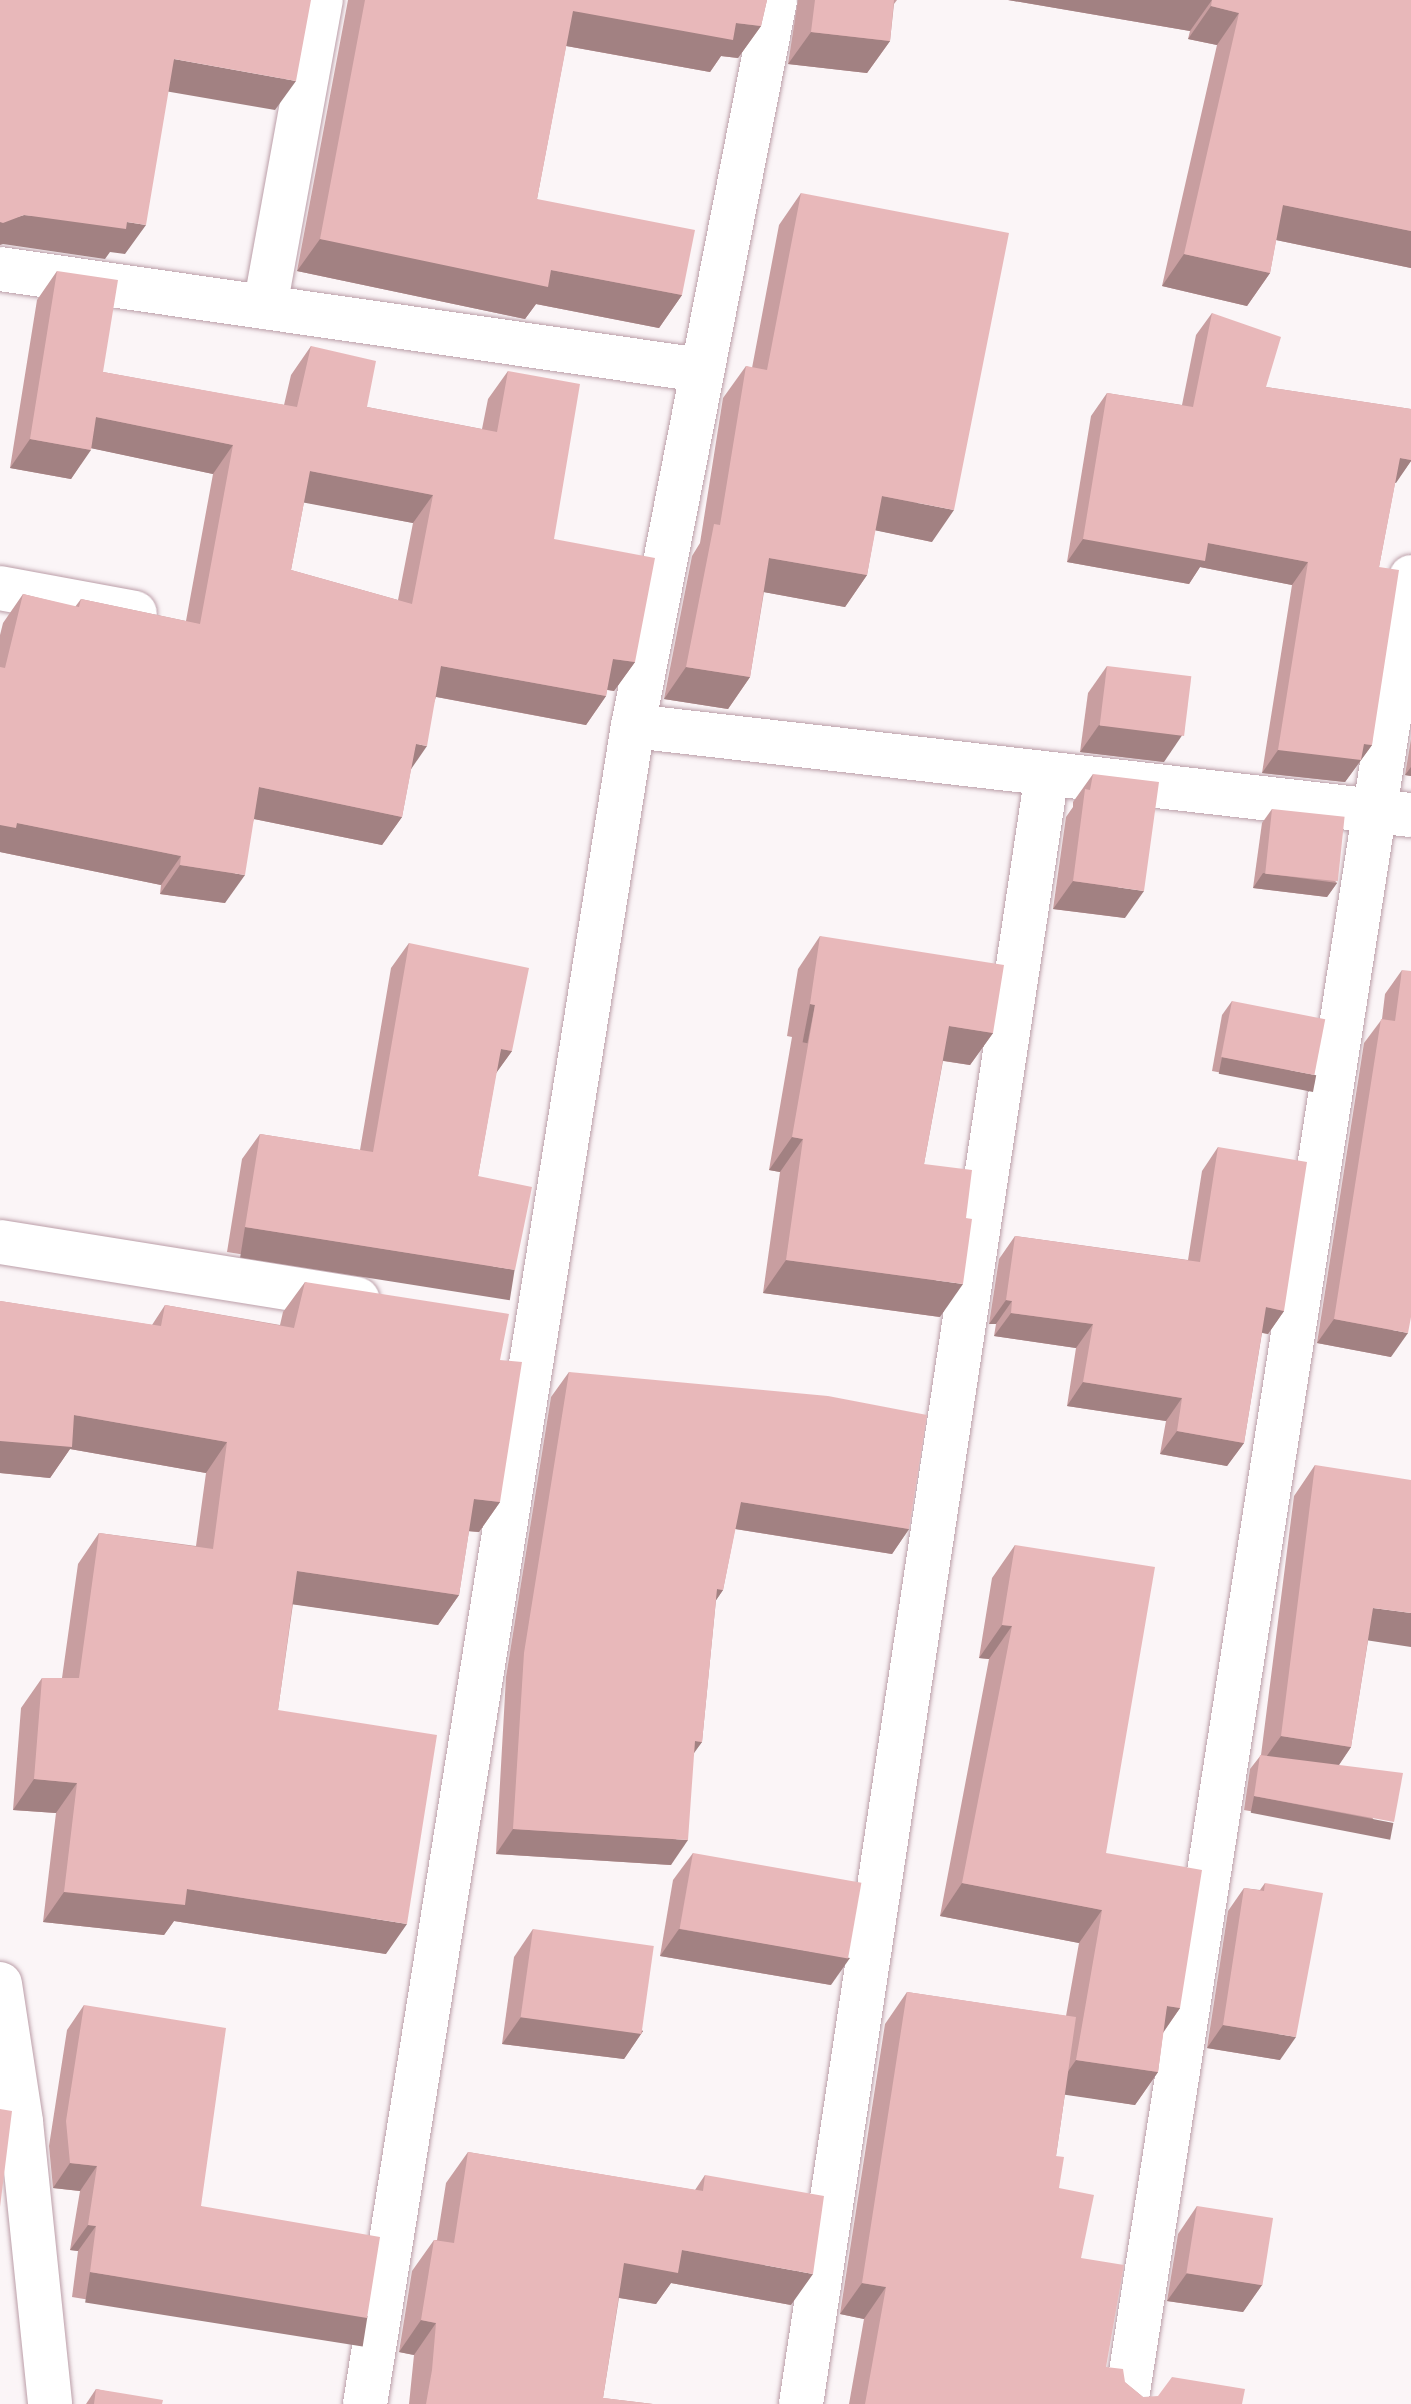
<!DOCTYPE html>
<style>
body{margin:0}
#map{position:relative;width:1411px;height:2404px;overflow:hidden;background:#fbf5f7;font-family:"Roboto Condensed",sans-serif}
div>[style]{position:absolute}
[style*='--x']{left:calc(var(--x)*1px);top:calc(var(--y)*1px);width:calc(var(--w)*1px);rotate:calc(var(--a)*1deg)}
.roads{filter:drop-shadow(0 0 2px #bb9ea8) drop-shadow(0 0 2px #bb9ea8)}
.minor>*{height:44px;margin:-22px;padding:0 22px;transform-origin:22px;border-radius:22px;background:#fff}
.wall>*{inset:0;background:#c89ea0}
.shaded-wall>*{inset:0;background:#a28182;transform-origin:0 0}
.building>*{inset:0;background:#e8b8ba;transform-origin:0 0}
span{translate:-50% -50%;white-space:nowrap;text-align:center;line-height:1.15;-webkit-text-stroke:6px #fbf5f7;paint-order:stroke}
</style>
<div id="map">
<div class="roads">
<div class="minor">
<i style="--x:0;--y:269;--w:708;--a:8.2"></i>
<i style="--x:265;--y:307;--w:312;--a:-79.7"></i>
<i style="--x:0;--y:588;--w:137;--a:10.5"></i>
<i style="--x:633;--y:726;--w:783;--a:6.53"></i>
<i style="--x:0;--y:1242;--w:362;--a:9.1"></i>
<i style="--x:0;--y:1984;--w:140;--a:81.3"></i>
<i style="--x:21;--y:2122;--w:283;--a:84.1"></i>
<i style="--x:365;--y:2404;--w:1699;--a:-80.93"></i>
<i style="--x:633;--y:726;--w:740;--a:-78.93"></i>
<i style="--x:801;--y:2404;--w:1649;--a:-81.42"></i>
<i style="--x:1126;--y:2404;--w:1849;--a:-81.13"></i>
</div>
</div>
<div class="wall">
<i style="clip-path:polygon(348px 0,767px 0,761px 26px,738px 58px,721px 56px,710px 72px,566px 46px,537px 199px,682px 295px,659px 328px,536px 304px,525px 319px,297px 271px)"></i>
<i style="clip-path:polygon(798px 0,897px 0,894px 4px,890px 41px,867px 73px,788px 64px)"></i>
<i style="clip-path:polygon(1008px 0,1411px 0,1411px 268px,1276px 240px,1270px 273px,1247px 306px,1162px 286px,1217px 45px,1188px 39px,1190px 31px)"></i>
<i style="clip-path:polygon(801px 193px,932px 542px,875px 530px,867px 575px,845px 607px,764px 592px,750px 677px,728px 709px,664px 699px,692px 556px,700px 543px,723px 398px,746px 366px,752px 368px,779px 225px)"></i>
<i style="clip-path:polygon(evenodd,57px 271px,103px 372px,284px 405px,291px 375px,311px 346px,367px 407px,482px 429px,488px 399px,508px 371px,554px 539px,635px 662px,614px 691px,607px 690px,606px 696px,586px 725px,436px 697px,411px 769px,402px 817px,382px 845px,254px 819px,225px 903px,160px 894px,161px 885px,0 852px,0 635px,3px 623px,23px 594px,75px 607px,81px 599px,186px 621px,213px 474px,91px 448px,71px 479px,10px 468px,37px 300px,57px 271px,304px 502px,413px 523px,398px 600px,291px 570px,304px 502px)"></i>
<i style="clip-path:polygon(1212px 313px,1266px 387px,1411px 409px,1411px 461px,1395px 483px,1379px 567px,1372px 745px,1345px 782px,1262px 773px,1292px 585px,1200px 567px,1189px 584px,1067px 562px,1091px 416px,1107px 393px,1182px 405px,1196px 335px)"></i>
<i style="clip-path:polygon(1107px 666px,1164px 762px,1080px 752px,1088px 693px)"></i>
<i style="clip-path:polygon(1411px 739px,1411px 776px,1405px 775px)"></i>
<i style="clip-path:polygon(1093px 774px,1125px 918px,1053px 909px,1066px 817px,1073px 807px,1073px 802px)"></i>
<i style="clip-path:polygon(1272px 809px,1337px 883px,1327px 897px,1253px 888px,1262px 823px)"></i>
<i style="clip-path:polygon(820px 936px,993px 1033px,970px 1065px,943px 1061px,924px 1164px,940px 1317px,763px 1293px,780px 1172px,769px 1170px,792px 1037px,787px 1036px,798px 969px)"></i>
<i style="clip-path:polygon(409px 943px,512px 1051px,496px 1073px,478px 1176px,498px 1295px,227px 1252px,242px 1159px,260px 1134px,360px 1150px,391px 968px)"></i>
<i style="clip-path:polygon(1402px 970px,1391px 1357px,1317px 1343px,1364px 1043px,1382px 1019px,1385px 994px)"></i>
<i style="clip-path:polygon(1232px 1001px,1306px 1089px,1212px 1071px,1222px 1015px)"></i>
<i style="clip-path:polygon(1218px 1147px,1284px 1311px,1268px 1334px,1262px 1333px,1244px 1443px,1227px 1466px,1160px 1454px,1166px 1421px,1067px 1406px,1076px 1348px,994px 1336px,996px 1324px,989px 1324px,999px 1259px,1015px 1236px,1188px 1260px,1202px 1171px)"></i>
<i style="clip-path:polygon(305px 1282px,500px 1360px,500px 1502px,479px 1532px,469px 1531px,459px 1595px,438px 1625px,293px 1604px,278px 1710px,386px 1954px,174px 1921px,164px 1935px,43px 1922px,56px 1813px,13px 1810px,21px 1708px,42px 1678px,62px 1678px,78px 1564px,99px 1533px,196px 1546px,206px 1473px,70px 1449px,50px 1478px,0 1473px,0 1301px,152px 1325px,165px 1305px,280px 1325px,283px 1312px)"></i>
<i style="clip-path:polygon(569px 1372px,909px 1529px,892px 1554px,735px 1529px,723px 1590px,716px 1600px,702px 1742px,694px 1752px,671px 1865px,496px 1854px,506px 1677px,551px 1397px)"></i>
<i style="clip-path:polygon(1315px 1465px,1368px 1641px,1351px 1747px,1339px 1765px,1384px 1836px,1244px 1810px,1250px 1769px,1261px 1755px,1294px 1496px)"></i>
<i style="clip-path:polygon(1015px 1545px,1106px 1853px,1180px 2008px,1163px 2033px,1158px 2072px,1135px 2105px,1065px 2094px,1056px 2156px,1059px 2188px,1081px 2258px,1106px 2367px,1143px 2397px,1242px 2404px,849px 2404px,864px 2319px,840px 2314px,885px 2024px,907px 1992px,1066px 2016px,1079px 1943px,940px 1916px,989px 1659px,979px 1658px,992px 1578px)"></i>
<i style="clip-path:polygon(693px 1853px,831px 1985px,660px 1956px,673px 1880px)"></i>
<i style="clip-path:polygon(1265px 1883px,1280px 2060px,1207px 2048px,1228px 1911px,1244px 1888px,1260px 1890px)"></i>
<i style="clip-path:polygon(533px 1929px,643px 2031px,624px 2059px,502px 2044px,514px 1957px)"></i>
<i style="clip-path:polygon(84px 2005px,201px 2206px,349px 2343px,72px 2297px,78px 2251px,70px 2250px,80px 2191px,53px 2188px,49px 2146px,67px 2030px)"></i>
<i style="clip-path:polygon(468px 2152px,695px 2190px,705px 2175px,791px 2305px,671px 2283px,656px 2304px,619px 2298px,603px 2398px,653px 2404px,409px 2404px,414px 2355px,399px 2352px,412px 2271px,434px 2240px,437px 2240px,446px 2183px)"></i>
<i style="clip-path:polygon(1197px 2206px,1262px 2285px,1243px 2312px,1167px 2301px,1178px 2234px)"></i>
<i style="clip-path:polygon(96px 2389px,162px 2404px,86px 2404px)"></i>
</div>
<div class="shaded-wall">
<i style="clip-path:polygon(1008px 0,1212px 0,1190px 31px)"></i>
<i style="clip-path:polygon(1211px 6px,1239px 13px,1217px 45px,1188px 39px)"></i>
<i style="clip-path:polygon(573px 11px,736px 23px,761px 26px,738px 58px,721px 56px,710px 72px,550px 43px)"></i>
<i style="clip-path:polygon(811px 32px,890px 41px,867px 73px,788px 64px)"></i>
<i style="clip-path:polygon(174px 59px,296px 81px,275px 110px,153px 89px)"></i>
<i style="clip-path:polygon(1283px 205px,1411px 231px,1411px 268px,1261px 237px)"></i>
<i style="clip-path:polygon(24px 215px,127px 222px,146px 225px,125px 254px,110px 252px,105px 259px,3px 244px,0 245px,0 222px)"></i>
<i style="clip-path:polygon(320px 239px,551px 270px,682px 295px,659px 328px,536px 304px,525px 319px,297px 271px)"></i>
<i style="clip-path:polygon(1184px 254px,1270px 273px,1247px 306px,1162px 286px)"></i>
<i style="clip-path:polygon(96px 417px,233px 445px,213px 474px,76px 445px)"></i>
<i style="clip-path:polygon(30px 439px,91px 450px,71px 479px,10px 468px)"></i>
<i style="clip-path:polygon(1400px 458px,1411px 460px,1411px 461px,1396px 483px,1384px 481px)"></i>
<i style="clip-path:polygon(310px 471px,433px 495px,413px 523px,290px 500px)"></i>
<i style="clip-path:polygon(882px 496px,954px 510px,932px 542px,859px 527px)"></i>
<i style="clip-path:polygon(1083px 539px,1208px 543px,1308px 562px,1292px 585px,1200px 567px,1189px 584px,1067px 562px)"></i>
<i style="clip-path:polygon(769px 558px,867px 575px,845px 607px,747px 589px)"></i>
<i style="clip-path:polygon(613px 659px,635px 662px,614px 691px,593px 687px)"></i>
<i style="clip-path:polygon(441px 666px,606px 696px,586px 725px,421px 694px)"></i>
<i style="clip-path:polygon(686px 667px,750px 677px,728px 709px,664px 699px)"></i>
<i style="clip-path:polygon(1099px 725px,1183px 734px,1164px 762px,1080px 752px)"></i>
<i style="clip-path:polygon(416px 744px,427px 746px,407px 775px)"></i>
<i style="clip-path:polygon(1364px 744px,1372px 745px,1345px 782px,1262px 773px,1278px 750px)"></i>
<i style="clip-path:polygon(1411px 767px,1411px 776px,1405px 775px)"></i>
<i style="clip-path:polygon(259px 787px,402px 817px,382px 845px,239px 816px)"></i>
<i style="clip-path:polygon(17px 823px,181px 856px,161px 885px,0 852px,0 825px)"></i>
<i style="clip-path:polygon(180px 865px,245px 875px,225px 903px,160px 894px)"></i>
<i style="clip-path:polygon(1263px 873px,1337px 883px,1327px 897px,1253px 888px)"></i>
<i style="clip-path:polygon(1073px 881px,1144px 891px,1125px 918px,1053px 909px)"></i>
<i style="left:810px;top:1004px;width:5px;height:39px;rotate:11deg"></i>
<i style="clip-path:polygon(949px 1026px,993px 1033px,970px 1065px,926px 1058px)"></i>
<i style="clip-path:polygon(501px 1049px,512px 1051px,494px 1076px)"></i>
<i style="left:1222px;top:1057px;width:96px;height:17px;rotate:11deg"></i>
<i style="clip-path:polygon(792px 1137px,803px 1139px,780px 1172px,769px 1170px)"></i>
<i style="left:245px;top:1227px;width:273px;height:31px;rotate:9deg"></i>
<i style="clip-path:polygon(786px 1260px,963px 1284px,940px 1317px,763px 1293px)"></i>
<i style="clip-path:polygon(1006px 1300px,1012px 1301px,996px 1324px,989px 1324px)"></i>
<i style="clip-path:polygon(1266px 1307px,1284px 1311px,1268px 1334px,1250px 1330px)"></i>
<i style="clip-path:polygon(1011px 1313px,1093px 1324px,1076px 1348px,994px 1336px)"></i>
<i style="clip-path:polygon(1334px 1319px,1408px 1333px,1391px 1357px,1317px 1343px)"></i>
<i style="clip-path:polygon(1083px 1382px,1182px 1398px,1166px 1421px,1067px 1406px)"></i>
<i style="clip-path:polygon(74px 1415px,227px 1442px,206px 1473px,70px 1449px,50px 1478px,0 1473px,0 1441px)"></i>
<i style="clip-path:polygon(1177px 1431px,1244px 1443px,1227px 1466px,1160px 1454px)"></i>
<i style="clip-path:polygon(474px 1499px,500px 1502px,479px 1532px,453px 1530px)"></i>
<i style="clip-path:polygon(741px 1502px,909px 1529px,892px 1554px,723px 1527px)"></i>
<i style="clip-path:polygon(297px 1571px,459px 1595px,438px 1625px,276px 1602px)"></i>
<i style="clip-path:polygon(717px 1589px,723px 1590px,706px 1615px)"></i>
<i style="clip-path:polygon(1373px 1608px,1411px 1613px,1411px 1647px,1352px 1638px)"></i>
<i style="clip-path:polygon(1002px 1625px,1012px 1626px,989px 1659px,979px 1658px)"></i>
<i style="clip-path:polygon(1281px 1736px,1351px 1747px,1330px 1778px,1259px 1767px)"></i>
<i style="clip-path:polygon(695px 1741px,702px 1742px,684px 1767px)"></i>
<i style="clip-path:polygon(34px 1779px,77px 1783px,56px 1813px,13px 1810px)"></i>
<i style="left:1254px;top:1796px;width:142px;height:17px;rotate:11deg"></i>
<i style="clip-path:polygon(513px 1829px,688px 1840px,671px 1865px,496px 1854px)"></i>
<i style="clip-path:polygon(962px 1883px,1102px 1910px,1079px 1943px,940px 1916px)"></i>
<i style="clip-path:polygon(187px 1889px,407px 1924px,386px 1954px,174px 1921px,164px 1935px,43px 1922px,64px 1892px)"></i>
<i style="clip-path:polygon(679px 1929px,850px 1958px,831px 1985px,660px 1956px)"></i>
<i style="clip-path:polygon(1167px 2006px,1180px 2008px,1157px 2041px)"></i>
<i style="clip-path:polygon(521px 2017px,643px 2031px,624px 2059px,502px 2044px)"></i>
<i style="clip-path:polygon(1223px 2025px,1296px 2037px,1280px 2060px,1207px 2048px)"></i>
<i style="clip-path:polygon(1076px 2060px,1158px 2072px,1135px 2105px,1053px 2093px)"></i>
<i style="clip-path:polygon(70px 2163px,97px 2166px,80px 2191px,53px 2188px)"></i>
<i style="clip-path:polygon(88px 2225px,96px 2226px,78px 2251px,70px 2250px)"></i>
<i style="clip-path:polygon(682px 2250px,813px 2274px,791px 2305px,671px 2283px,656px 2304px,602px 2295px,624px 2263px)"></i>
<i style="left:90px;top:2272px;width:281px;height:31px;rotate:9deg"></i>
<i style="clip-path:polygon(1187px 2273px,1262px 2285px,1243px 2312px,1167px 2301px)"></i>
<i style="clip-path:polygon(862px 2283px,886px 2287px,864px 2319px,840px 2314px)"></i>
<i style="clip-path:polygon(421px 2320px,436px 2323px,414px 2355px,399px 2352px)"></i>
</div>
<div class="building">
<i style="clip-path:polygon(0 0,311px 0,296px 81px,174px 59px,146px 225px,127px 222px,126px 229px,24px 215px,3px 223px,0 222px)"></i>
<i style="clip-path:polygon(365px 0,767px 0,761px 26px,736px 23px,733px 40px,573px 11px,537px 199px,695px 230px,682px 295px,551px 270px,548px 287px,320px 239px)"></i>
<i style="clip-path:polygon(815px 0,894px 0,890px 41px,811px 32px)"></i>
<i style="clip-path:polygon(1212px 0,1411px 0,1411px 231px,1283px 205px,1270px 273px,1184px 254px,1239px 13px,1211px 6px)"></i>
<i style="clip-path:polygon(801px 193px,1009px 233px,954px 510px,882px 496px,867px 575px,769px 558px,750px 677px,686px 667px,714px 524px,720px 525px,746px 366px,767px 370px)"></i>
<i style="clip-path:polygon(evenodd,57px 271px,118px 280px,103px 372px,297px 407px,311px 346px,376px 361px,367px 407px,497px 432px,508px 371px,580px 384px,554px 539px,655px 558px,635px 662px,613px 659px,606px 696px,441px 666px,427px 746px,416px 744px,402px 817px,259px 787px,245px 875px,180px 865px,181px 856px,17px 823px,16px 828px,0 825px,0 667px,5px 668px,23px 594px,79px 607px,81px 599px,200px 624px,233px 445px,96px 417px,91px 450px,30px 439px,57px 271px,310px 471px,433px 495px,412px 604px,291px 570px,310px 471px)"></i>
<i style="clip-path:polygon(1212px 313px,1281px 337px,1266px 387px,1411px 409px,1411px 460px,1400px 458px,1379px 567px,1399px 570px,1372px 745px,1364px 744px,1361px 760px,1278px 750px,1308px 562px,1208px 543px,1205px 561px,1083px 539px,1107px 393px,1193px 407px)"></i>
<i style="left:1107px;top:666px;width:85px;height:60px;rotate:7deg"></i>
<i style="clip-path:polygon(1093px 774px,1159px 782px,1144px 891px,1073px 881px,1085px 789px,1090px 790px)"></i>
<i style="left:1272px;top:809px;width:73px;height:65px;rotate:6deg"></i>
<i style="clip-path:polygon(820px 936px,1004px 965px,993px 1033px,949px 1026px,924px 1164px,972px 1170px,966px 1218px,972px 1219px,963px 1284px,786px 1260px,803px 1139px,792px 1137px,815px 1005px,810px 1004px)"></i>
<i style="clip-path:polygon(409px 943px,529px 968px,512px 1051px,501px 1049px,478px 1176px,532px 1187px,515px 1270px,245px 1227px,260px 1134px,373px 1152px)"></i>
<i style="clip-path:polygon(1402px 970px,1411px 971px,1411px 1317px,1408px 1333px,1334px 1319px,1381px 1019px,1395px 1021px)"></i>
<i style="left:1232px;top:1001px;width:95px;height:57px;rotate:11deg"></i>
<i style="clip-path:polygon(1218px 1147px,1307px 1162px,1284px 1311px,1266px 1307px,1244px 1443px,1177px 1431px,1182px 1398px,1083px 1382px,1093px 1324px,1011px 1313px,1012px 1301px,1006px 1300px,1015px 1236px,1200px 1262px)"></i>
<i style="clip-path:polygon(305px 1282px,509px 1314px,500px 1360px,522px 1362px,500px 1502px,474px 1499px,459px 1595px,297px 1571px,278px 1710px,437px 1735px,407px 1924px,187px 1889px,185px 1905px,64px 1892px,77px 1783px,34px 1779px,42px 1678px,79px 1678px,99px 1533px,213px 1549px,227px 1442px,74px 1415px,72px 1447px,0 1441px,0 1301px,161px 1326px,165px 1305px,294px 1328px)"></i>
<i style="clip-path:polygon(569px 1372px,828px 1396px,927px 1415px,909px 1529px,741px 1502px,723px 1590px,717px 1589px,702px 1742px,695px 1741px,688px 1840px,513px 1829px,524px 1653px)"></i>
<i style="clip-path:polygon(1315px 1465px,1411px 1480px,1411px 1613px,1373px 1608px,1351px 1747px,1281px 1736px)"></i>
<i style="clip-path:polygon(1015px 1545px,1155px 1567px,1106px 1853px,1202px 1870px,1180px 2008px,1167px 2006px,1158px 2072px,1076px 2060px,1102px 1910px,962px 1883px,1012px 1626px,1002px 1625px)"></i>
<i style="clip-path:polygon(1260px 1755px,1403px 1773px,1394px 1822px,1254px 1796px)"></i>
<i style="left:693px;top:1853px;width:171px;height:77px;rotate:10deg"></i>
<i style="clip-path:polygon(1265px 1883px,1323px 1893px,1296px 2037px,1223px 2025px,1244px 1888px,1264px 1891px)"></i>
<i style="left:533px;top:1929px;width:122px;height:89px;rotate:8deg"></i>
<i style="clip-path:polygon(907px 1992px,1076px 2017px,1056px 2156px,1064px 2157px,1059px 2188px,1094px 2195px,1081px 2258px,1124px 2265px,1106px 2367px,1123px 2369px,1125px 2382px,1143px 2397px,1158px 2396px,1172px 2377px,1245px 2389px,1242px 2404px,865px 2404px,886px 2287px,862px 2283px)"></i>
<i style="clip-path:polygon(84px 2005px,226px 2028px,201px 2206px,380px 2237px,367px 2318px,90px 2272px,96px 2226px,88px 2225px,97px 2166px,70px 2163px,66px 2121px)"></i>
<i style="clip-path:polygon(0 2109px,12px 2111px,0 2207px)"></i>
<i style="clip-path:polygon(468px 2152px,703px 2191px,705px 2175px,824px 2196px,813px 2274px,682px 2250px,678px 2273px,624px 2263px,603px 2398px,653px 2404px,426px 2404px,432px 2370px,436px 2323px,421px 2320px,434px 2240px,454px 2243px)"></i>
<i style="left:1197px;top:2206px;width:77px;height:68px;rotate:9deg"></i>
<i style="clip-path:polygon(96px 2389px,163px 2400px,162px 2404px,94px 2404px)"></i>
</div>
</div>
